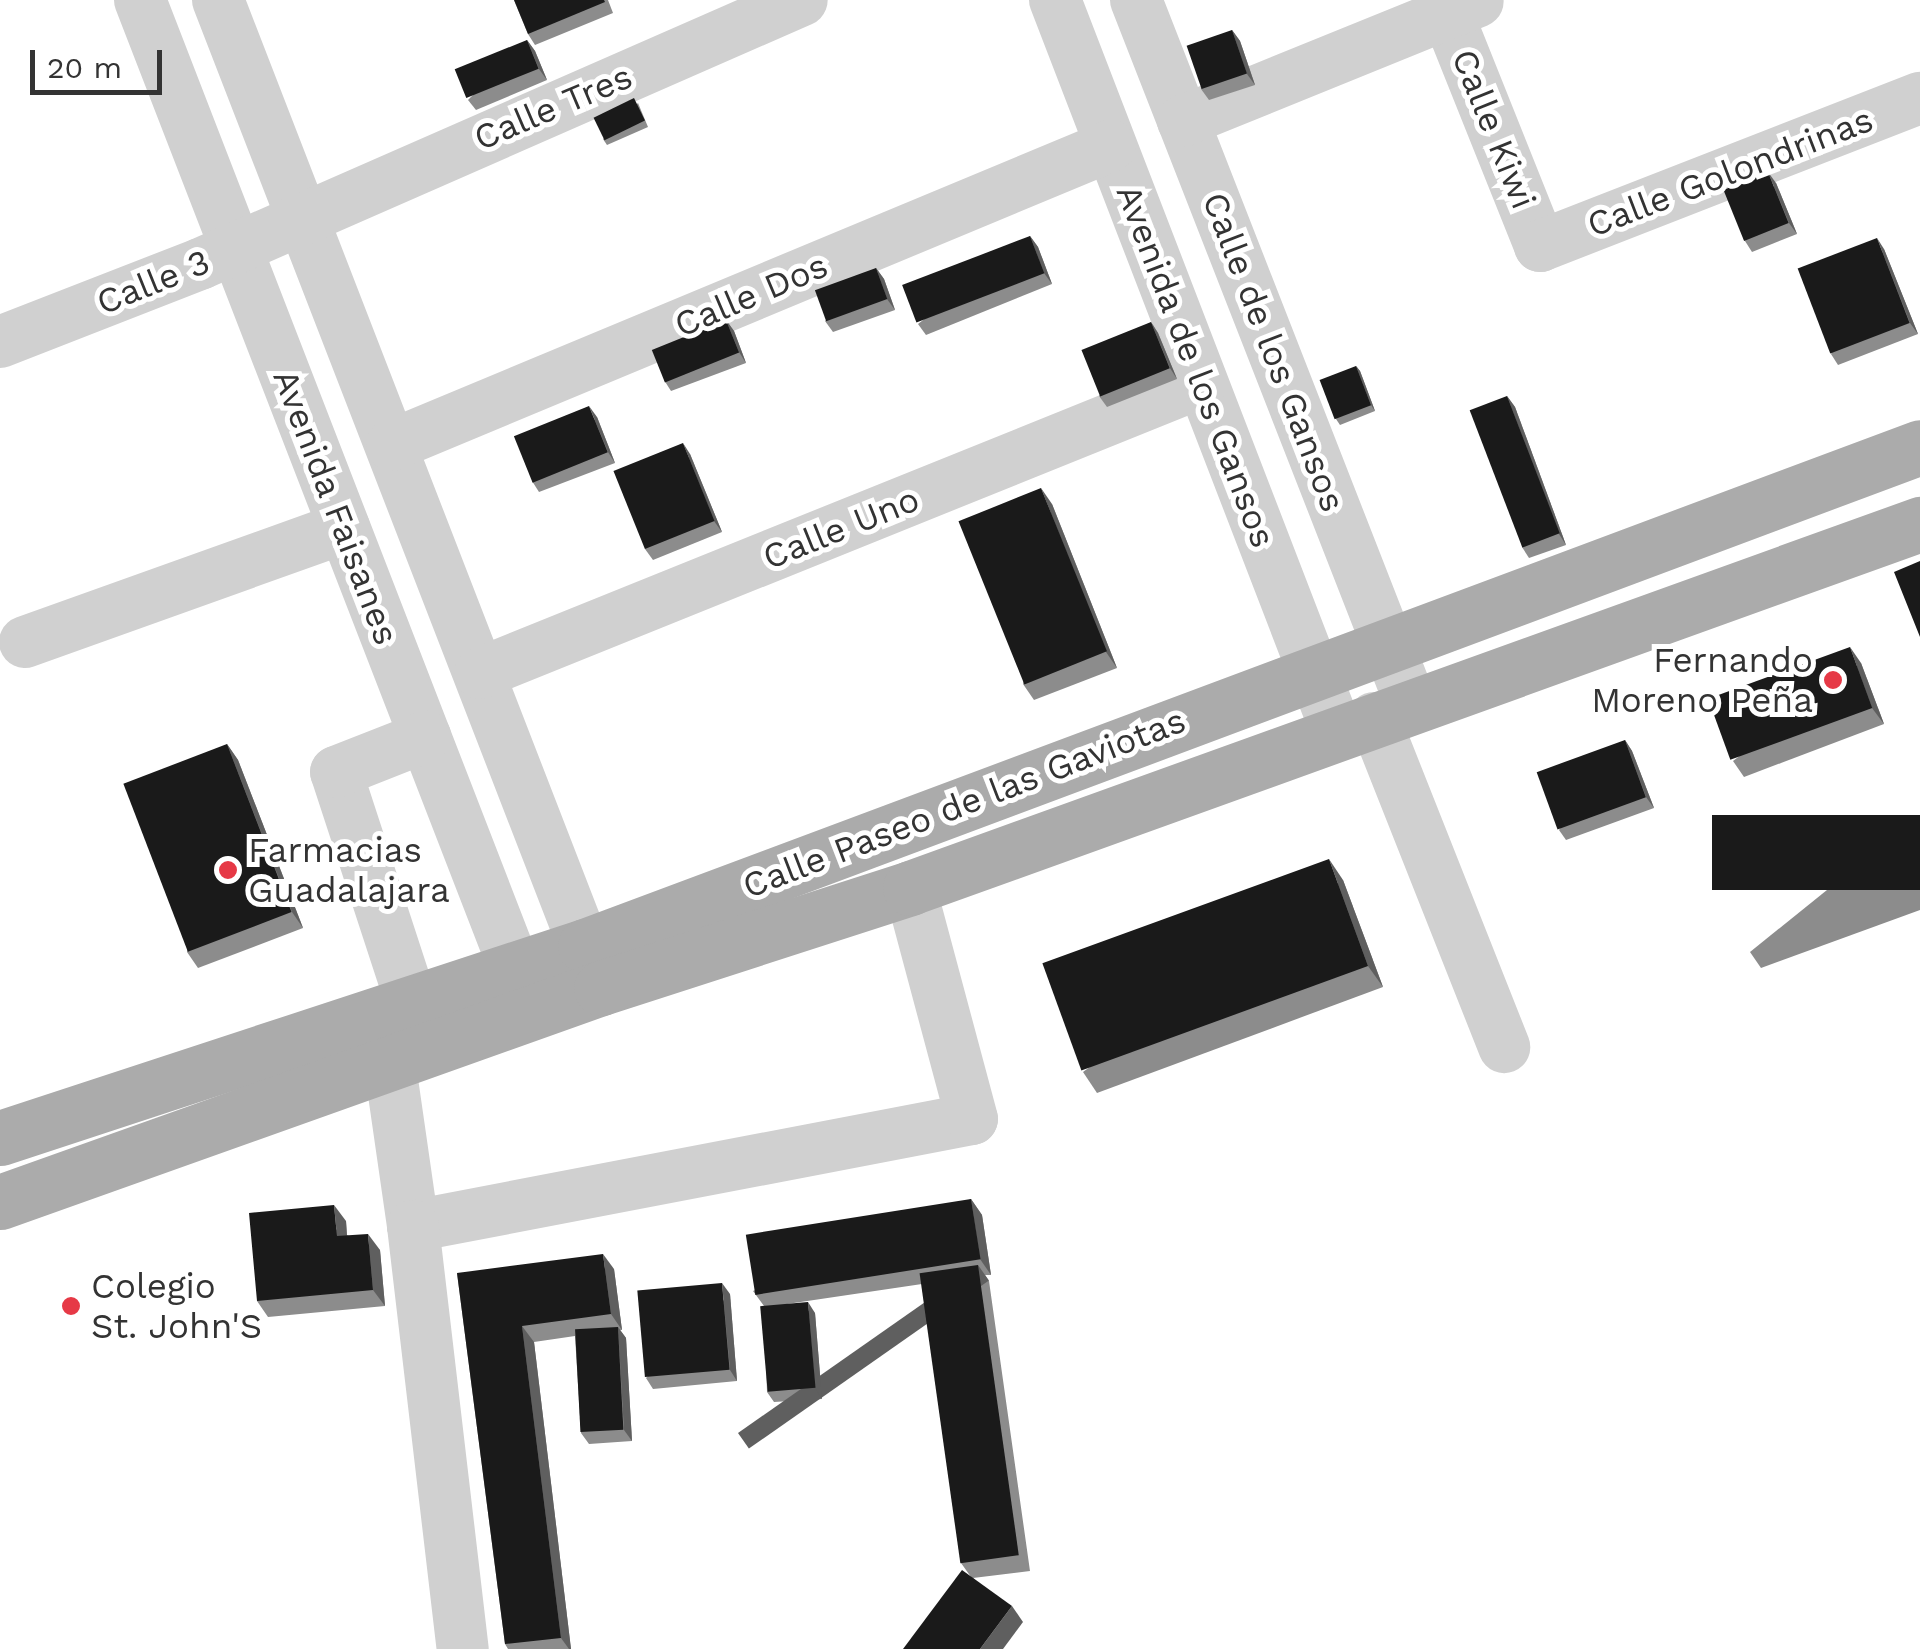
<!DOCTYPE html>
<meta charset="utf-8">
<style>
body{margin:0}
#map{position:relative;width:1920px;height:1649px;overflow:hidden;background:#fff;font-family:"Work Sans",sans-serif}
div>[style]{position:absolute}
[style*='--x']{left:calc(var(--x)*1px);top:calc(var(--y)*1px);width:calc(var(--w)*1px);rotate:calc(var(--a)*1deg)}
.minor>*{height:52px;margin:-26px;padding:0 26px;transform-origin:26px;border-radius:26px;background:#d0d0d0}
.major>*{height:55px;margin:-27.5px;padding:0 27.5px;transform-origin:27.5px;border-radius:27.5px;background:#ababab}
.wall>*{inset:0;background:#8c8c8c}
.shaded-wall>*{inset:0;background:#5f5f5f;transform-origin:0 0}
.building>*{inset:0;background:#1a1a1a;transform-origin:0 0}
.dots>*{width:28px;height:28px;translate:-50% -50%;box-sizing:border-box;border:5px solid #fff;border-radius:50%}
span{translate:-50% -50%;white-space:nowrap;text-align:center;line-height:1.15;-webkit-text-stroke:10px #fff;paint-order:stroke}
.street-label{font-size:35px;color:#333}
.poi-label{font-size:35px;color:#333}
.right{translate:-100% -50%;text-align:right}
.left{translate:0 -50%;text-align:left}
.scale{position:absolute;left:30px;top:50px;width:132px;height:45px;box-sizing:border-box;border:5px solid #333;border-top:0;padding-left:12px;font-size:30px;line-height:35px;white-space:nowrap;color:#333;-webkit-text-stroke:8px #fff;paint-order:stroke}
</style>
<div id="map">
<div class="minor">
<i style="--x:140;--y:0;--w:1083;--a:68.84"></i>
<i style="--x:218;--y:0;--w:1058;--a:68.84"></i>
<i style="--x:1055;--y:0;--w:784;--a:68.93"></i>
<i style="--x:1136;--y:0;--w:756;--a:68.66"></i>
<i style="--x:1447;--y:13;--w:251;--a:68.2"></i>
<i style="--x:1540;--y:246;--w:408;--a:-21.3"></i>
<i style="--x:1183;--y:121;--w:318;--a:-22.1"></i>
<i style="--x:0;--y:342;--w:215;--a:-21.3"></i>
<i style="--x:200;--y:264;--w:657;--a:-23.68"></i>
<i style="--x:392;--y:445;--w:778;--a:-22.61"></i>
<i style="--x:25;--y:642;--w:339;--a:-19.7"></i>
<i style="--x:480;--y:673;--w:778;--a:-21.95"></i>
<i style="--x:1374;--y:718;--w:354;--a:68.4"></i>
<i style="--x:412;--y:1004;--w:244;--a:-108.1"></i>
<i style="--x:336;--y:772;--w:96;--a:-21.5"></i>
<i style="--x:390;--y:1066;--w:162;--a:81.8"></i>
<i style="--x:413;--y:1226;--w:569;--a:-10.84"></i>
<i style="--x:972;--y:1119;--w:239;--a:-105"></i>
<i style="--x:413;--y:1226;--w:426;--a:83.3"></i>
</div>
<div class="major">
<i style="--x:0;--y:1138;--w:616;--a:-18.17"></i>
<i style="--x:585;--y:946;--w:1425;--a:-20.49"></i>
<i style="--x:0;--y:1202;--w:638;--a:-19.6"></i>
<i style="--x:601;--y:988;--w:325;--a:-17.9"></i>
<i style="--x:910;--y:888;--w:1074;--a:-19.82"></i>
</div>
<div class="wall">
<i style="clip-path:polygon(514px 0,608px 0,613px 13px,535px 45px,528px 34px)"></i>
<i style="clip-path:polygon(1232px 30px,1240px 41px,1255px 85px,1209px 100px,1201px 89px)"></i>
<i style="clip-path:polygon(527px 40px,535px 51px,547px 80px,476px 110px,468px 100px)"></i>
<i style="clip-path:polygon(638px 103px,648px 127px,607px 145px,603px 139px)"></i>
<i style="clip-path:polygon(1776px 183px,1797px 234px,1752px 252px,1745px 241px)"></i>
<i style="clip-path:polygon(1030px 236px,1038px 247px,1052px 284px,926px 335px,918px 324px)"></i>
<i style="clip-path:polygon(1884px 249px,1918px 334px,1838px 365px,1831px 354px)"></i>
<i style="clip-path:polygon(876px 268px,884px 279px,895px 310px,833px 332px,825px 321px)"></i>
<i style="clip-path:polygon(726px 320px,734px 331px,746px 363px,671px 391px,664px 380px)"></i>
<i style="clip-path:polygon(1151px 322px,1158px 333px,1177px 379px,1107px 407px,1099px 396px)"></i>
<i style="clip-path:polygon(1356px 366px,1360px 371px,1375px 411px,1340px 425px,1336px 419px)"></i>
<i style="clip-path:polygon(1507px 396px,1515px 407px,1566px 545px,1529px 558px,1522px 547px)"></i>
<i style="clip-path:polygon(597px 417px,615px 463px,539px 492px,532px 481px)"></i>
<i style="clip-path:polygon(690px 454px,722px 532px,653px 560px,645px 549px)"></i>
<i style="clip-path:polygon(1052px 504px,1117px 668px,1034px 700px,1023px 684px)"></i>
<i style="clip-path:polygon(1861px 663px,1884px 724px,1744px 777px,1733px 761px)"></i>
<i style="clip-path:polygon(1625px 740px,1632px 751px,1654px 808px,1566px 840px,1559px 830px)"></i>
<i style="clip-path:polygon(227px 744px,238px 760px,303px 928px,198px 968px,187px 952px)"></i>
<i style="clip-path:polygon(1920px 815px,1920px 910px,1761px 968px,1750px 952px)"></i>
<i style="clip-path:polygon(1343px 880px,1383px 987px,1097px 1093px,1083px 1072px)"></i>
<i style="clip-path:polygon(971px 1199px,982px 1215px,991px 1275px,985px 1275px,989px 1281px,1030px 1571px,973px 1578px,1023px 1622px,971px 1577px,961px 1563px,922px 1284px,787px 1304px,815px 1313px,822px 1399px,774px 1402px,767px 1392px,764px 1306px,753px 1291px)"></i>
<i style="clip-path:polygon(346px 1221px,347px 1235px,380px 1250px,385px 1306px,268px 1317px,257px 1301px)"></i>
<i style="clip-path:polygon(614px 1269px,622px 1330px,620px 1330px,626px 1338px,632px 1441px,589px 1444px,581px 1433px,575px 1336px,534px 1342px,571px 1649px,508px 1649px,505px 1644px,457px 1273px)"></i>
<i style="clip-path:polygon(730px 1294px,737px 1381px,653px 1389px,646px 1378px)"></i>
</div>
<div class="shaded-wall">
<i style="clip-path:polygon(1232px 30px,1240px 41px,1255px 85px,1247px 74px)"></i>
<i style="clip-path:polygon(527px 40px,535px 51px,547px 80px,539px 69px)"></i>
<i style="clip-path:polygon(1768px 172px,1776px 183px,1797px 234px,1789px 223px)"></i>
<i style="clip-path:polygon(1030px 236px,1038px 247px,1052px 284px,1044px 273px)"></i>
<i style="clip-path:polygon(1877px 238px,1884px 249px,1918px 334px,1910px 323px)"></i>
<i style="clip-path:polygon(876px 268px,884px 279px,895px 310px,887px 299px)"></i>
<i style="clip-path:polygon(726px 320px,734px 331px,746px 363px,739px 352px)"></i>
<i style="clip-path:polygon(1151px 322px,1158px 333px,1177px 379px,1170px 368px)"></i>
<i style="clip-path:polygon(1356px 366px,1360px 371px,1375px 411px,1371px 405px)"></i>
<i style="clip-path:polygon(1507px 396px,1515px 407px,1566px 545px,1559px 534px)"></i>
<i style="clip-path:polygon(589px 406px,597px 417px,615px 463px,608px 452px)"></i>
<i style="clip-path:polygon(683px 443px,690px 454px,722px 532px,714px 521px)"></i>
<i style="clip-path:polygon(1041px 488px,1052px 504px,1117px 668px,1106px 652px)"></i>
<i style="clip-path:polygon(1850px 647px,1861px 663px,1884px 724px,1872px 708px)"></i>
<i style="clip-path:polygon(1625px 740px,1632px 751px,1654px 808px,1646px 797px)"></i>
<i style="clip-path:polygon(227px 744px,238px 760px,303px 928px,292px 912px)"></i>
<i style="clip-path:polygon(1329px 859px,1343px 880px,1383px 987px,1368px 966px)"></i>
<i style="clip-path:polygon(971px 1199px,982px 1215px,991px 1275px,980px 1259px)"></i>
<i style="clip-path:polygon(334px 1205px,346px 1221px,348px 1252px,337px 1236px)"></i>
<i style="clip-path:polygon(368px 1234px,380px 1250px,385px 1306px,373px 1290px)"></i>
<i style="clip-path:polygon(603px 1254px,614px 1269px,622px 1330px,611px 1314px)"></i>
<i style="left:978px;top:1265px;width:19px;height:293px;rotate:55deg"></i>
<i style="clip-path:polygon(722px 1283px,730px 1294px,737px 1381px,730px 1370px)"></i>
<i style="clip-path:polygon(808px 1302px,815px 1313px,822px 1399px,815px 1388px)"></i>
<i style="clip-path:polygon(522px 1326px,534px 1342px,571px 1649px,569px 1649px,561px 1638px)"></i>
<i style="clip-path:polygon(618px 1327px,626px 1338px,632px 1441px,624px 1430px)"></i>
<i style="clip-path:polygon(1012px 1606px,1023px 1622px,1003px 1649px,980px 1649px)"></i>
</div>
<div class="building">
<i style="clip-path:polygon(514px 0,604px 0,605px 2px,528px 34px)"></i>
<i style="left:1232px;top:30px;width:46px;height:48px;rotate:71deg"></i>
<i style="left:527px;top:40px;width:31px;height:78px;rotate:68deg"></i>
<i style="left:634px;top:98px;width:25px;height:45px;rotate:64deg"></i>
<i style="left:1768px;top:172px;width:55px;height:48px;rotate:68deg"></i>
<i style="left:1030px;top:236px;width:40px;height:137px;rotate:69deg"></i>
<i style="left:1877px;top:238px;width:91px;height:85px;rotate:69deg"></i>
<i style="left:876px;top:268px;width:33px;height:65px;rotate:70deg"></i>
<i style="left:726px;top:320px;width:35px;height:80px;rotate:68deg"></i>
<i style="left:1151px;top:322px;width:50px;height:75px;rotate:68deg"></i>
<i style="left:1356px;top:366px;width:42px;height:39px;rotate:69deg"></i>
<i style="left:1507px;top:396px;width:147px;height:40px;rotate:69deg"></i>
<i style="left:589px;top:406px;width:50px;height:81px;rotate:68deg"></i>
<i style="left:683px;top:443px;width:84px;height:75px;rotate:68deg"></i>
<i style="left:1041px;top:488px;width:176px;height:89px;rotate:68deg"></i>
<i style="clip-path:polygon(1920px 561px,1920px 637px,1894px 572px)"></i>
<i style="left:1850px;top:647px;width:65px;height:151px;rotate:70deg"></i>
<i style="left:1625px;top:740px;width:61px;height:94px;rotate:70deg"></i>
<i style="left:227px;top:744px;width:180px;height:111px;rotate:69deg"></i>
<i style="left:1920px;top:815px;width:75px;height:208px;rotate:90deg"></i>
<i style="left:1329px;top:859px;width:114px;height:305px;rotate:70deg"></i>
<i style="left:971px;top:1199px;width:61px;height:228px;rotate:81deg"></i>
<i style="clip-path:polygon(334px 1205px,337px 1236px,368px 1234px,373px 1290px,257px 1301px,249px 1213px)"></i>
<i style="clip-path:polygon(603px 1254px,611px 1314px,522px 1326px,561px 1638px,505px 1644px,457px 1273px)"></i>
<i style="left:978px;top:1265px;width:293px;height:59px;rotate:82deg"></i>
<i style="left:722px;top:1283px;width:87px;height:85px;rotate:85deg"></i>
<i style="left:808px;top:1302px;width:86px;height:48px;rotate:85deg"></i>
<i style="left:618px;top:1327px;width:103px;height:43px;rotate:87deg"></i>
<i style="clip-path:polygon(962px 1570px,1012px 1606px,980px 1649px,903px 1649px)"></i>
</div>
<div class="dots">
<i style="left:1833px;top:680px;background:#e63946"></i>
<i style="left:228px;top:870px;background:#e63946"></i>
<i style="left:71px;top:1306px;background:#e63946"></i>
</div>
<div class="street-label">
<span style="left:553px;top:107px;rotate:-23deg">Calle Tres</span>
<span style="left:1494px;top:129px;rotate:68deg">Calle Kiwi</span>
<span style="left:1730px;top:172px;rotate:-21deg">Calle Golondrinas</span>
<span style="left:153px;top:282px;rotate:-22deg">Calle 3</span>
<span style="left:751px;top:295px;rotate:-23deg">Calle Dos</span>
<span style="left:1274px;top:352px;rotate:69deg">Calle de los Gansos</span>
<span style="left:1196px;top:366px;rotate:69deg">Avenida de los Gansos</span>
<span style="left:336px;top:507px;rotate:69deg">Avenida Faisanes</span>
<span style="left:841px;top:528px;rotate:-22deg">Calle Uno</span>
<span style="left:964px;top:803px;rotate:-21deg">Calle Paseo de las Gaviotas</span>
</div>
<div class="poi-label">
<span class="right" style="left:1813px;top:680px">Fernando<br>Moreno Peña</span>
<span class="left" style="left:248px;top:870px">Farmacias<br>Guadalajara</span>
<span class="left" style="left:91px;top:1306px">Colegio<br>St. John'S</span>
</div>
<div class="scale">20 m</div>
</div>
